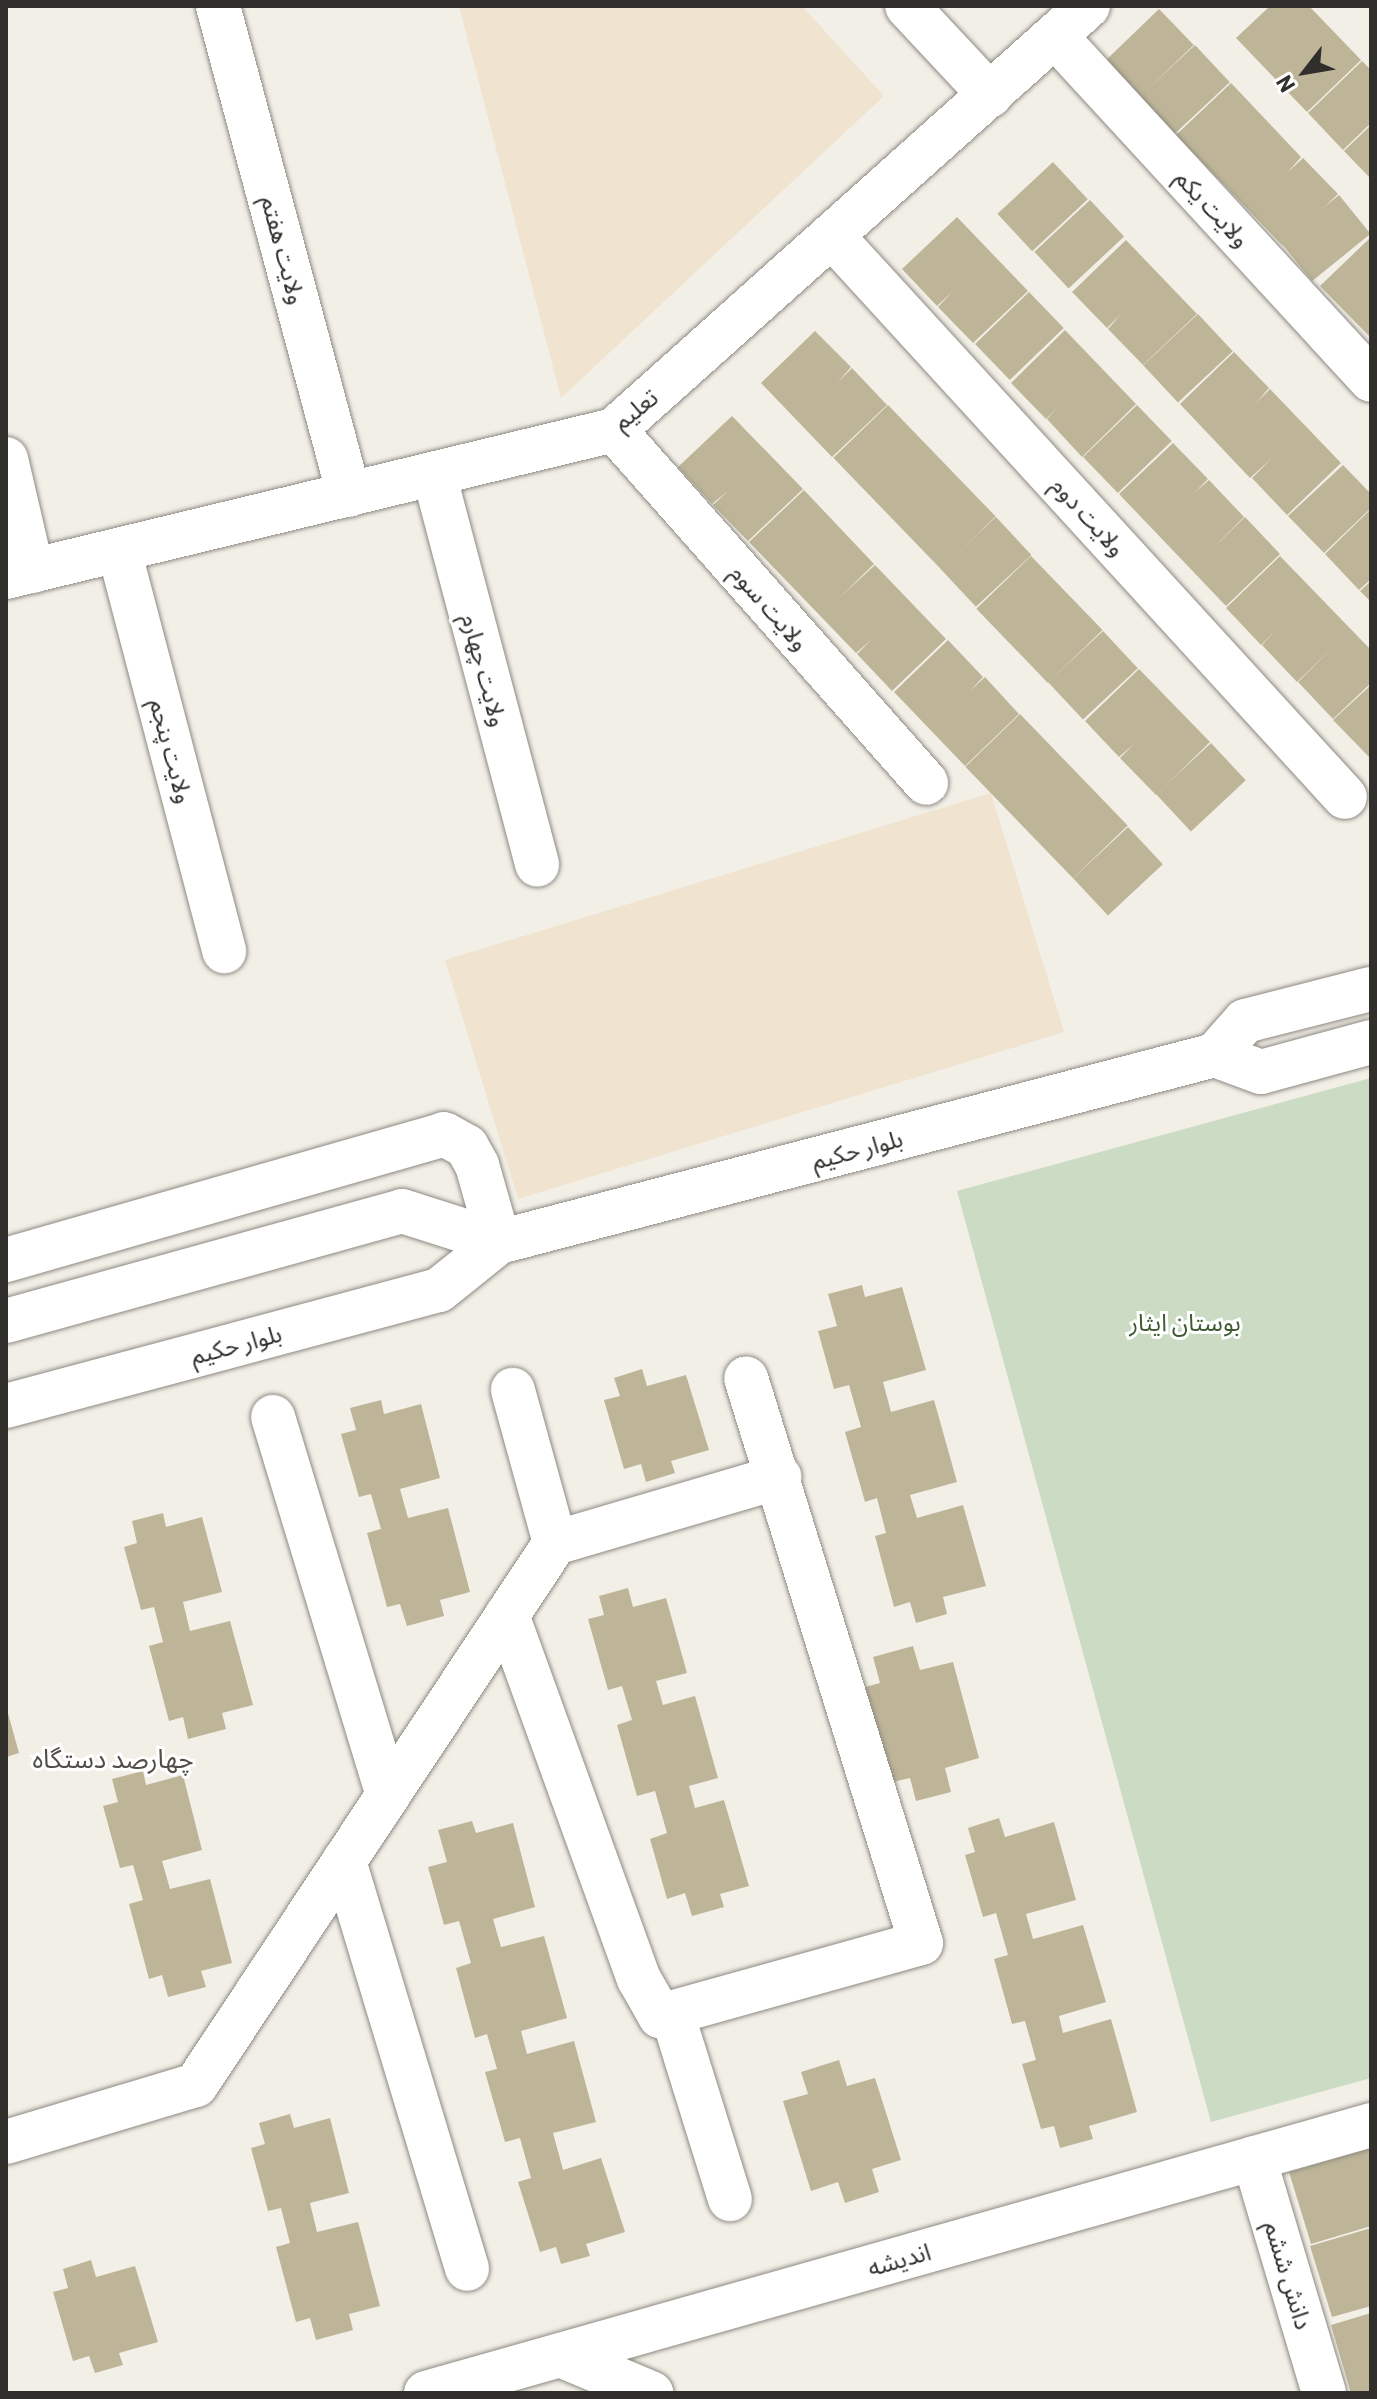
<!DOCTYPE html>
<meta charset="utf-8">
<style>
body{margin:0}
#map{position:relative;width:1377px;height:2399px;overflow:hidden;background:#f2efe7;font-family:Barlow,"Noto Sans Arabic",sans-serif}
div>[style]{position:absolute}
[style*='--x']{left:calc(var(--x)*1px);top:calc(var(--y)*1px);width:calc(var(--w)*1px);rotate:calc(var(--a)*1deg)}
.education>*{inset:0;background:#f0e4d0;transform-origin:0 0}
.green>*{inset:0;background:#cbdbc4}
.building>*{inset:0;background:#beb598;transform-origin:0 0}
.roads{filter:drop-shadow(0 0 2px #8d8a82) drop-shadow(0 0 2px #8d8a82)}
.minor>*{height:44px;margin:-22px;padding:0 22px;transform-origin:22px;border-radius:22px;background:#fff}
span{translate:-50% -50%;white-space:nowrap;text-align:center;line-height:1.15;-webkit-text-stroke:6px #fff;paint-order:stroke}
.street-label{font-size:24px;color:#302f2c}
.park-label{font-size:24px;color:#3e5a33}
.neighbourhood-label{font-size:26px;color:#4f4d45}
.frame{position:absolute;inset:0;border:8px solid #302f2c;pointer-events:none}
.north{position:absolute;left:1265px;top:32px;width:80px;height:80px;-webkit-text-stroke:6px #fff;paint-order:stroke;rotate:239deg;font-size:22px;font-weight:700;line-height:32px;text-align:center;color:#302f2c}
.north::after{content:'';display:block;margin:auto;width:28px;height:36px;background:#302f2c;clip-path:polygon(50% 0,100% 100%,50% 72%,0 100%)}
</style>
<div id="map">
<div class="education">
<i style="clip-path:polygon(459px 6px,802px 6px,884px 96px,561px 398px)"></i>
<i style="left:991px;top:793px;width:250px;height:571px;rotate:73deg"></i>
</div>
<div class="green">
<i style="clip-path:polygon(1371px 1078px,1371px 2078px,1211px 2122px,957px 1191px)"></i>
</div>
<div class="building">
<i style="clip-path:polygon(1270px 6px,1309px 6px,1361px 60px,1307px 112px,1236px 38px)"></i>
<i style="left:1159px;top:9px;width:50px;height:75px;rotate:46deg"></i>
<i style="left:1195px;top:45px;width:51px;height:76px;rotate:47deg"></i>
<i style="clip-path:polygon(1362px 61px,1371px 70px,1371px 123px,1343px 150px,1308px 113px)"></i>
<i style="clip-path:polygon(1231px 83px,1301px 157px,1288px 172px,1303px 158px,1338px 194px,1283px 246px,1176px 135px)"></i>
<i style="clip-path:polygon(1371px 125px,1371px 179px,1344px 151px)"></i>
<i style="left:1053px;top:162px;width:51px;height:76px;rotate:47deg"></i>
<i style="left:1339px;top:195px;width:50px;height:75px;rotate:51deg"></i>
<i style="left:1090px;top:200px;width:50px;height:76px;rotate:47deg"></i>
<i style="clip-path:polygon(957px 217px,1028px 291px,973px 343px,938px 307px,952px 292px,937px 306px,902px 269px)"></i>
<i style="clip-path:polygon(1371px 237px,1371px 338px,1320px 286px)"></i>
<i style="clip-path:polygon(1126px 240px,1197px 314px,1143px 365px,1108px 329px,1121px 314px,1107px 328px,1072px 292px)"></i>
<i style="left:1029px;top:292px;width:50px;height:75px;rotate:46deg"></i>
<i style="left:1198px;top:314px;width:51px;height:75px;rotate:47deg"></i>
<i style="clip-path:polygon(1065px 330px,1136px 404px,1082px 457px,1047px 419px,1058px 407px,1046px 419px,1011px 383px)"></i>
<i style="clip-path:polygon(815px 331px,851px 367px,838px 382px,852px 368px,887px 405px,832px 457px,761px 383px)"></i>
<i style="clip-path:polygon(1234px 352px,1269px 388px,1256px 403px,1270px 389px,1341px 463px,1287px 515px,1252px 478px,1272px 458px,1250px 478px,1180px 404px)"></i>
<i style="left:888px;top:405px;width:155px;height:76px;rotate:46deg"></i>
<i style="left:1137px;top:405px;width:50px;height:75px;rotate:46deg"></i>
<i style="clip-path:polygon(732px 416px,803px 489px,748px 541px,713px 505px,728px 491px,712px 504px,678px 467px)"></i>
<i style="clip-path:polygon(1173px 443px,1208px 479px,1194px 493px,1209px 480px,1244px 517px,1210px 551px,1245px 517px,1280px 554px,1226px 606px,1119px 494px)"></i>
<i style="clip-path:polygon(1343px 465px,1371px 494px,1371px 508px,1324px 553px,1288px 516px)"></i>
<i style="clip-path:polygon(804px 490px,874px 564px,839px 598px,875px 565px,946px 639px,892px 691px,857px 654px,871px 640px,856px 653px,749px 542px)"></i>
<i style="clip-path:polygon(1371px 509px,1371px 579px,1359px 590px,1325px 554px)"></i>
<i style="left:996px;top:517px;width:52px;height:76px;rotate:47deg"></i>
<i style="left:1031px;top:556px;width:103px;height:76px;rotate:46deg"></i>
<i style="clip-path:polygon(1280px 556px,1371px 650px,1371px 683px,1333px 719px,1298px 682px,1332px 648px,1297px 682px,1262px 645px,1275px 631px,1261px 645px,1226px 608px)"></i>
<i style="clip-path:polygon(1371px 581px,1371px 602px,1360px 591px)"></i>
<i style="left:1103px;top:631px;width:51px;height:75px;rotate:47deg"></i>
<i style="clip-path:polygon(948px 640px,983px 677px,970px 691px,985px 677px,1019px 714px,965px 766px,894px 692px)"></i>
<i style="clip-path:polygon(1139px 669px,1210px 742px,1156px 795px,1120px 758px,1134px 744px,1119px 757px,1085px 721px)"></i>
<i style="clip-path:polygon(1371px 685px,1371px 759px,1333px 720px)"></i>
<i style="left:1020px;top:714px;width:155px;height:76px;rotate:46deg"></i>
<i style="left:1211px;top:743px;width:51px;height:75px;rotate:47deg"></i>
<i style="left:1128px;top:827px;width:51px;height:75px;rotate:47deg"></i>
<i style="clip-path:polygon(862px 1285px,865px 1297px,902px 1287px,926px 1370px,883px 1382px,891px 1412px,934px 1400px,957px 1482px,910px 1495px,917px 1518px,963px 1505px,986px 1586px,943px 1597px,947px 1614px,916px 1623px,910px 1602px,894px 1607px,875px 1536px,886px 1533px,877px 1498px,865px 1502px,845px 1432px,861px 1427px,849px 1385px,834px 1389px,818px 1331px,837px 1326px,828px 1294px)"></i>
<i style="clip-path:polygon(642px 1369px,647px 1386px,686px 1375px,709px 1450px,671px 1461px,675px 1473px,646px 1482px,641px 1464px,624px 1469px,604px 1400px,620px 1396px,614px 1378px)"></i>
<i style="clip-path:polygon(381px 1400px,384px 1414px,421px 1404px,440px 1478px,400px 1489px,408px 1518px,448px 1508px,470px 1592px,440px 1600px,444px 1616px,407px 1626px,400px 1604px,387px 1607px,367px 1533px,381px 1529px,371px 1494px,359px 1497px,341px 1434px,356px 1430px,350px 1408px)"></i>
<i style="clip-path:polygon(163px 1513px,166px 1527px,202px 1517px,222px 1592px,183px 1602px,190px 1631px,230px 1621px,253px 1705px,222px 1713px,226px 1729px,188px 1739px,183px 1717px,169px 1721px,149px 1646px,163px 1642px,154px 1607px,141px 1610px,124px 1547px,137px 1543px,132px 1521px)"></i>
<i style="clip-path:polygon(628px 1588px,633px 1607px,666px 1598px,687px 1673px,656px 1681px,663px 1705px,695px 1696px,718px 1778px,689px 1786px,695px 1808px,724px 1800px,749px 1886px,720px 1894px,724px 1907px,692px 1916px,685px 1893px,667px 1899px,650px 1839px,667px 1833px,655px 1791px,637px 1796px,617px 1725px,632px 1720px,622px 1686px,608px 1690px,588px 1619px,604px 1615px,599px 1596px)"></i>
<i style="clip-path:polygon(913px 1646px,920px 1670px,953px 1662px,979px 1758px,945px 1768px,951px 1792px,916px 1801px,910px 1778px,880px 1785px,854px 1690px,880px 1683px,873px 1657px)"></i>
<i style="clip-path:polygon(6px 1706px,19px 1753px,6px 1757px)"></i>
<i style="clip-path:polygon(143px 1771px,146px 1785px,183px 1775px,202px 1850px,162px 1861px,170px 1889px,210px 1879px,232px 1963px,201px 1971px,206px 1987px,168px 1997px,162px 1975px,149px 1979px,129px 1904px,143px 1900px,133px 1865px,120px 1868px,103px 1806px,118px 1802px,112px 1779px)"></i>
<i style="clip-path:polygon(999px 1818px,1005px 1837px,1054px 1822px,1076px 1900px,1026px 1914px,1033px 1939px,1083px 1925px,1106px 2002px,1059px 2016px,1063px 2033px,1111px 2019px,1137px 2112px,1089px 2126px,1093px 2139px,1060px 2148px,1054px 2126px,1041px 2129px,1022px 2064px,1036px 2060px,1025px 2021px,1012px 2024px,994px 1959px,1008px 1955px,996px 1913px,983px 1917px,965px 1855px,975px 1852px,968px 1828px)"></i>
<i style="clip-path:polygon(472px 1821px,476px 1833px,513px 1823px,535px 1907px,493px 1919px,501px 1947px,544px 1936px,567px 2018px,521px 2031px,527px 2054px,574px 2041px,596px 2122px,553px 2133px,558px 2151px,563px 2170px,601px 2158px,625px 2232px,586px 2244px,590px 2256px,561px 2264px,556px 2247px,540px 2252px,518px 2182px,531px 2178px,520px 2138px,505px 2142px,485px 2072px,497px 2069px,487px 2034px,475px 2038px,456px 1968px,471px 1963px,459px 1921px,444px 1925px,428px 1867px,447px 1862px,438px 1830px)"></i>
<i style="clip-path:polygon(839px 2060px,847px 2086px,875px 2078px,901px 2160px,872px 2169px,879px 2192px,845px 2203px,838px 2182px,811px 2191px,783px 2101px,808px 2094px,801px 2072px)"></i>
<i style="clip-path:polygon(290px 2114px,294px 2128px,330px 2118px,349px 2193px,310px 2203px,317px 2232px,358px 2222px,380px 2306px,349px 2314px,353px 2330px,316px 2340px,310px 2318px,296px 2322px,276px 2247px,290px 2243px,281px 2208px,268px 2211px,251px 2148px,265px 2144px,259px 2123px)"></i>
<i style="clip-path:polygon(1371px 2148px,1371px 2226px,1311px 2244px,1289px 2172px)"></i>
<i style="clip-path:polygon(1371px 2228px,1371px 2306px,1332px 2317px,1310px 2246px)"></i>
<i style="clip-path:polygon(91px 2260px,96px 2277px,135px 2266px,158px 2342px,119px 2353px,123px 2365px,95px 2373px,89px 2356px,73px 2361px,53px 2292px,68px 2288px,63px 2269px)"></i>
<i style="clip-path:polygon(1371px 2313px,1371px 2391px,1351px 2393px,1331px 2325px)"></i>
</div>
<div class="roads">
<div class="minor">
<i style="--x:218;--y:6;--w:506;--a:75"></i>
<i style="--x:907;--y:6;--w:122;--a:47"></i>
<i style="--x:1055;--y:36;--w:467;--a:47.4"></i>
<i style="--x:832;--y:236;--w:760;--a:47.56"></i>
<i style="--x:614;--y:430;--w:471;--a:48.5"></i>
<i style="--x:6;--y:459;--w:115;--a:76.9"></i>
<i style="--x:434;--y:474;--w:404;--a:75.2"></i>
<i style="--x:119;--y:550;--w:415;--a:75.3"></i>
<i style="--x:6;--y:577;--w:626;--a:-13.59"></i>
<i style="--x:614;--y:430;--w:636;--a:-41.81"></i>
<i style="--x:1215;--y:1055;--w:49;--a:20.3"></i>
<i style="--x:1261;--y:1072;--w:114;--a:-15.3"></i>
<i style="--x:6;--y:1260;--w:456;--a:-16"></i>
<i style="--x:444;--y:1134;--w:26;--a:29"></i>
<i style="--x:467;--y:1147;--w:21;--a:61"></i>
<i style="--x:477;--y:1165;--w:80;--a:74.1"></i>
<i style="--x:6;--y:1321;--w:411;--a:-15.5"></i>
<i style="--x:402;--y:1211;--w:102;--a:17.7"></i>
<i style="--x:6;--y:1406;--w:448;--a:-15"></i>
<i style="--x:439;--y:1290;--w:77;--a:-38.7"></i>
<i style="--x:499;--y:1242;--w:740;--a:-14.64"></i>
<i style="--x:1215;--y:1055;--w:45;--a:-48.6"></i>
<i style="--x:1245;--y:1021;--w:130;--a:-14.3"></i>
<i style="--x:273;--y:1417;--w:395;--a:73.1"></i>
<i style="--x:555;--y:1543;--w:234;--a:-16.4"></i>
<i style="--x:507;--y:1615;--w:387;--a:70.1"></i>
<i style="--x:639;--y:1979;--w:43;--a:60.4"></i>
<i style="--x:660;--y:2016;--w:271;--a:-15.6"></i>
<i style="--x:921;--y:1943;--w:591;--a:-107.21"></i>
<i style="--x:344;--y:1861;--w:426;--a:73.2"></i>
<i style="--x:672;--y:2013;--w:195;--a:72.7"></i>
<i style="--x:6;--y:2142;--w:198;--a:-16.7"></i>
<i style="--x:196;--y:2085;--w:650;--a:-56.48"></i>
<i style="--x:555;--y:1543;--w:159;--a:-105.4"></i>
<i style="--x:1254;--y:2158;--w:245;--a:73.4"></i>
<i style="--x:560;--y:2355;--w:99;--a:22.7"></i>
<i style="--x:426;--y:2393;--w:982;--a:-15.83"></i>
</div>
</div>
<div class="street-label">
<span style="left:1213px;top:208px;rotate:47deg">ولایت یکم</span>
<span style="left:284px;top:250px;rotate:75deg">ولایت هفتم</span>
<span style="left:635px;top:409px;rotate:-39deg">تعلیم</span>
<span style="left:1089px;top:516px;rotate:48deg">ولایت دوم</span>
<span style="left:770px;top:607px;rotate:49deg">ولایت سوم</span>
<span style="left:485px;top:670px;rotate:75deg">ولایت چهارم</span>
<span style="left:172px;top:751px;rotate:75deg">ولایت پنجم</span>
<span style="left:857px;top:1149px;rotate:-15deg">بلوار حکیم</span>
<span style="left:236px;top:1344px;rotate:-15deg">بلوار حکیم</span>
<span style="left:899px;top:2259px;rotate:-16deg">اندیشه</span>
<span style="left:1289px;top:2275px;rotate:73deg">دانش ششم</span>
</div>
<div class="park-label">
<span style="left:1185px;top:1322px">بوستان ایثار</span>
</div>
<div class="neighbourhood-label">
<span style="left:113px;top:1758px">چهارصد دستگاه</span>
</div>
<div class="frame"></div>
<div class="north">N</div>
</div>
